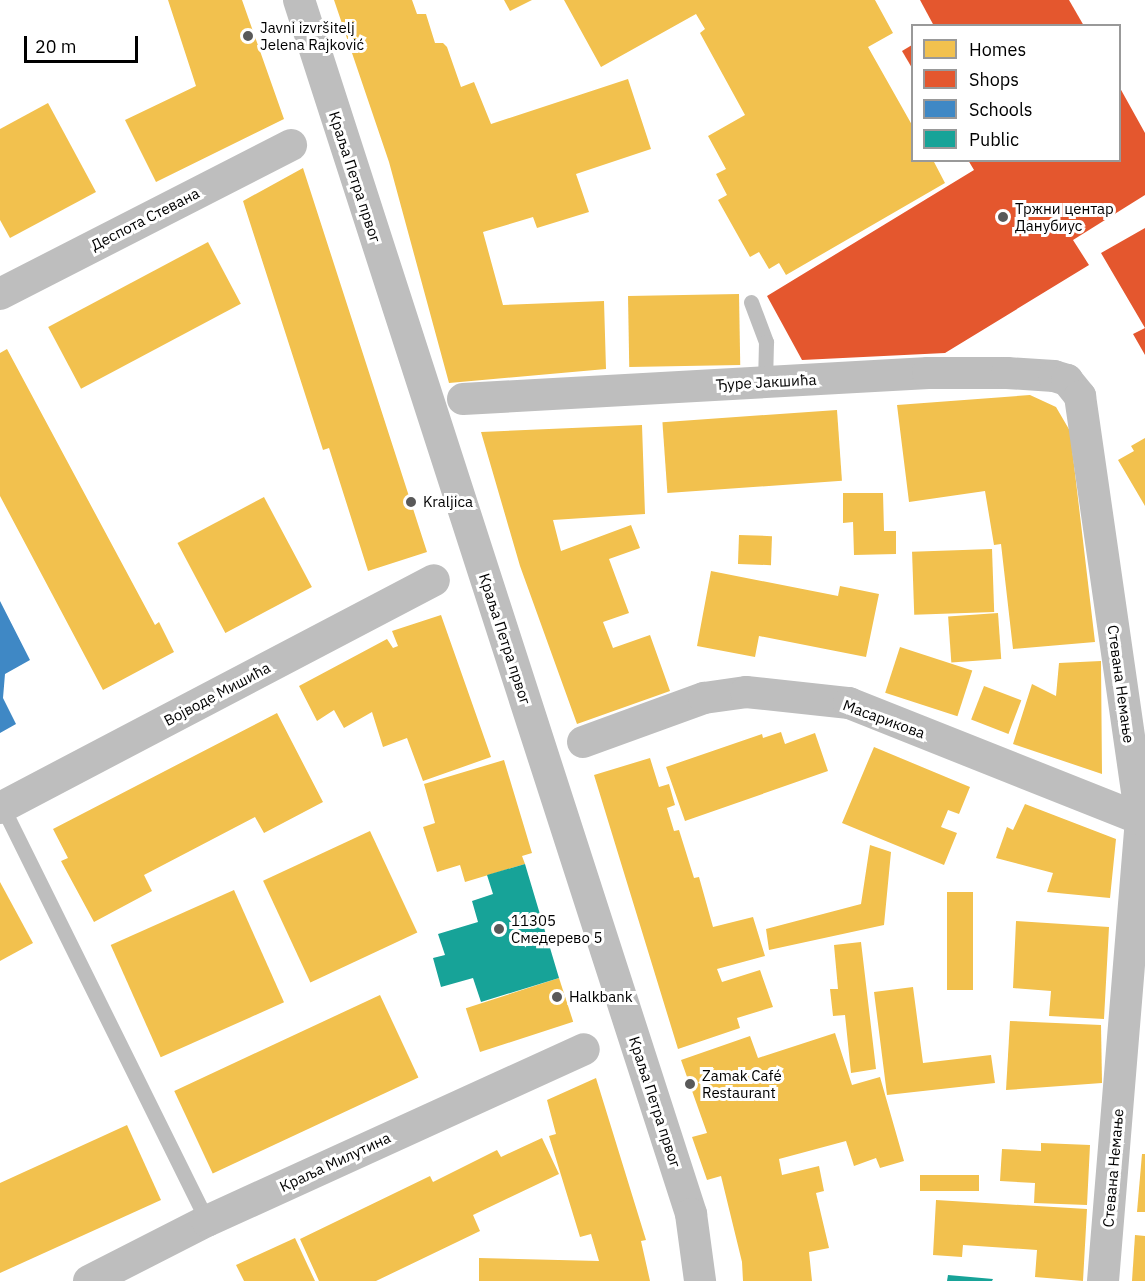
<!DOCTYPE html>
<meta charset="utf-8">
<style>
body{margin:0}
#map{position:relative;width:1145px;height:1281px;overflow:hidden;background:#fff;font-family:"IBM Plex Sans",sans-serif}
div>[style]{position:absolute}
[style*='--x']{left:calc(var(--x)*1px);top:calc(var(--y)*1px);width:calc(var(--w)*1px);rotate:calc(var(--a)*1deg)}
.homes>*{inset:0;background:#f2c14e;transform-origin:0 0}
.shops>*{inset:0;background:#e4572e}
.schools>*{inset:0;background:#3f88c5}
.public>*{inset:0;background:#17a398}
.lane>*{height:15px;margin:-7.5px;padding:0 7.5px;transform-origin:7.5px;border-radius:7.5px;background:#bebebe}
.street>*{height:32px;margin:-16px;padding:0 16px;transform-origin:16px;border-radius:16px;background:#bebebe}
.dots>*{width:16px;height:16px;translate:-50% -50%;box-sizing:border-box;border:3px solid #fff;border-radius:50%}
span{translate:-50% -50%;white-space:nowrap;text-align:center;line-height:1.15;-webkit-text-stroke:6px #fff;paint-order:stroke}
.poi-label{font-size:15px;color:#000}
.left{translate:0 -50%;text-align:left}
.street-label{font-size:15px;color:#000}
.legend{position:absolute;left:911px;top:24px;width:210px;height:138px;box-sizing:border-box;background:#fff;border:2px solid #999;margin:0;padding:8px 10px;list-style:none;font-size:18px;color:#000}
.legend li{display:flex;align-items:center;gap:12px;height:30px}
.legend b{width:30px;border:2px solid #999}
.scale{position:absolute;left:24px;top:36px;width:114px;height:27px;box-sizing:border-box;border:3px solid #000;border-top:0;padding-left:8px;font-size:18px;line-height:21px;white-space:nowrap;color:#000;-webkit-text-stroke:4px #fff;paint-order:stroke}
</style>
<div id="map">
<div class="homes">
<i style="clip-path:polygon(168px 0,242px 0,284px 119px,156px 182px,125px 120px,196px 86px)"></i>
<i style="clip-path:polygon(334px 0,412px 0,417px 14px,426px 14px,435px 43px,443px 43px,447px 47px,461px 87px,474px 82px,491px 124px,628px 79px,651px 149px,576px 174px,589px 212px,537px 228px,533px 217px,483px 232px,503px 305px,604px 301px,606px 369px,449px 383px,389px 162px)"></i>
<i style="clip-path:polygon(504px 0,532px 0,510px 11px)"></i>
<i style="clip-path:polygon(564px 0,875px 0,893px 33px,868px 47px,912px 125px,912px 160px,933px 160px,945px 183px,786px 275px,779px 263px,769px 269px,759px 252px,750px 257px,718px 200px,727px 195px,716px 174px,726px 169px,708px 136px,745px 115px,700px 33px,705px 29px,696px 14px,601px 67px)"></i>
<i style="clip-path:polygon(48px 103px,96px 192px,10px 238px,0 220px,0 129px)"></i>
<i style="clip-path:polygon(303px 168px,427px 552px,368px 571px,329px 448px,323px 450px,243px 201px)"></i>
<i style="left:208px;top:242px;width:70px;height:181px;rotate:62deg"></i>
<i style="left:739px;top:294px;width:71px;height:111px;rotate:89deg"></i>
<i style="clip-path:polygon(7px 349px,155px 625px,159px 622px,174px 652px,103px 690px,0 496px,0 353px)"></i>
<i style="clip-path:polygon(1030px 395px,1056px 407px,1070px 431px,1095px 642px,1013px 649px,1001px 544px,994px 545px,985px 491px,909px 502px,897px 405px)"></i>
<i style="left:837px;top:410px;width:71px;height:175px;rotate:86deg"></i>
<i style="clip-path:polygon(642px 425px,645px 514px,553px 520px,561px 551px,631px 525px,640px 548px,609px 559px,629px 613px,603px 622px,613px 648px,650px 635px,670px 691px,577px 724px,520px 566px,481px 432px)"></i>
<i style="clip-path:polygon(1145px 438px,1145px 506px,1118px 460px,1134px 451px,1131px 446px)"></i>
<i style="clip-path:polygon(843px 493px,883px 493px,884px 531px,896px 531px,896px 554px,854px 555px,853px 522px,843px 523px)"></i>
<i style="left:264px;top:497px;width:102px;height:98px;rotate:62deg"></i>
<i style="left:739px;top:535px;width:33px;height:29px;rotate:2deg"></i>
<i style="left:992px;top:549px;width:63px;height:80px;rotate:88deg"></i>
<i style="clip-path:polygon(711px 571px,838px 596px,840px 586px,879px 594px,866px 657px,759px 636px,755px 657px,697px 646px)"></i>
<i style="left:998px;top:613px;width:46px;height:50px;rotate:86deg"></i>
<i style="clip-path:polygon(441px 615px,491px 757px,423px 781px,407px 738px,383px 747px,372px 712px,344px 728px,334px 710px,317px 721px,299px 686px,387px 639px,393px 648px,398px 646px,392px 631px)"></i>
<i style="left:900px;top:647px;width:76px;height:48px;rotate:18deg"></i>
<i style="clip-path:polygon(1101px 661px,1102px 774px,1013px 744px,1032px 684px,1056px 696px,1059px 663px)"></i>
<i style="left:984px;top:686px;width:40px;height:36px;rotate:21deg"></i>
<i style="clip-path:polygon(277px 713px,323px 802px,264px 833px,255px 817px,144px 875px,152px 891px,94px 922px,61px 861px,68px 858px,53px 829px)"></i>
<i style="clip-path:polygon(781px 732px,785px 744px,815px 733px,828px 771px,685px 821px,666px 767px,762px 734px,763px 738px)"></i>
<i style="clip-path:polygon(874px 747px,970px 787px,959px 814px,948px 810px,941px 827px,957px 833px,944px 865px,842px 823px)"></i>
<i style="clip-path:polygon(650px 758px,659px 787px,669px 784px,675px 805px,667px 808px,674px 831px,679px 830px,694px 878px,699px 877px,713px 927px,753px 917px,765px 956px,717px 969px,722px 982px,760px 970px,773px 1007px,737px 1018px,740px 1028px,678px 1049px,594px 775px)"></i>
<i style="clip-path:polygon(504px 760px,532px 853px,522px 856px,525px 864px,465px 882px,460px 865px,437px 872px,423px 827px,435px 823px,424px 784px)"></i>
<i style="clip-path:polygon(1025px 804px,1116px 839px,1110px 898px,1047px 892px,1053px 873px,996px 858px,1007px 827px,1013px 830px)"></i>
<i style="left:370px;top:831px;width:112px;height:118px;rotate:65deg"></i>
<i style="clip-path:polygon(870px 845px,891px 852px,884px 925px,769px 950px,766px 929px,861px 904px)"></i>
<i style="clip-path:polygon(0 882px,33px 943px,0 961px)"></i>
<i style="left:234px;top:890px;width:123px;height:135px;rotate:66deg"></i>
<i style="left:947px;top:892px;width:26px;height:98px"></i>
<i style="clip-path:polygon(1016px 921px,1109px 927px,1104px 1019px,1049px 1016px,1051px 991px,1013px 988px)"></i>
<i style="clip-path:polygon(861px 942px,876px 1069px,851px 1073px,845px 1015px,833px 1016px,830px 989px,838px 989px,834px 945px)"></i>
<i style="left:559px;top:978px;width:46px;height:98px;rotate:72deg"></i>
<i style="clip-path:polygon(913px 987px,923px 1063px,991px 1055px,995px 1083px,887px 1095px,874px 992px)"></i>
<i style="left:380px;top:995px;width:91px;height:227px;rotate:65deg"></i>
<i style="clip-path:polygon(1010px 1021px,1101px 1025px,1102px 1083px,1006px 1090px)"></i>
<i style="clip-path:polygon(835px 1033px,852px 1085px,880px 1077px,904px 1161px,880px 1168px,876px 1158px,854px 1166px,846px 1141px,779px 1159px,782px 1175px,819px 1166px,824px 1191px,816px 1193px,829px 1248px,809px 1252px,812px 1281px,743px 1281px,742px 1262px,721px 1176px,707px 1180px,692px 1137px,707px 1133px,681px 1060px,750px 1036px,758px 1058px)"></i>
<i style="clip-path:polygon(596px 1078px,646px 1240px,641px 1241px,650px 1281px,479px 1281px,479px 1258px,599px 1261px,591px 1234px,580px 1237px,549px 1136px,556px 1134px,547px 1100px)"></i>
<i style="clip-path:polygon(127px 1125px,161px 1200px,0 1273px,0 1183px)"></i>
<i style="clip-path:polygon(542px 1138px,559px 1174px,473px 1215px,480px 1231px,376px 1281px,319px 1281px,300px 1239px,430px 1176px,433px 1182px,497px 1150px,501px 1157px)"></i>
<i style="clip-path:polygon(1041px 1143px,1090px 1145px,1087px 1205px,1034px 1203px,1035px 1183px,1000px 1181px,1002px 1149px,1041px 1151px)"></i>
<i style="clip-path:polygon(1142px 1154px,1145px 1154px,1145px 1212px,1137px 1212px)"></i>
<i style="left:920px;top:1175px;width:59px;height:16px"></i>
<i style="clip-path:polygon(936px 1200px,1087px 1209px,1083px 1281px,1035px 1277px,1037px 1250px,963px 1245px,962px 1257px,933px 1255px)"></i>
<i style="clip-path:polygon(1135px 1235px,1145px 1236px,1145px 1281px,1132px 1281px)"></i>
<i style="clip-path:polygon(295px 1238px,315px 1281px,244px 1281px,236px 1265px)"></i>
</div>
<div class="shops">
<i style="clip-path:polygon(920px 0,1069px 0,1084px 26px,934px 26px)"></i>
<i style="clip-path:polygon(912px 45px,912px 68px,902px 51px)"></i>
<i style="clip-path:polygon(1120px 88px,1145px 133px,1145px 195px,1073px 240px,1089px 265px,945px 353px,802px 360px,767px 296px,974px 170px,968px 160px,1120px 160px)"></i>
<i style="clip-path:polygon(1145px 228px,1145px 355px,1133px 334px,1145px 328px,1101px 253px)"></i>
</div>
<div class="schools">
<i style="clip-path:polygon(0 601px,30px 660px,5px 674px,3px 698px,16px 724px,0 733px)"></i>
</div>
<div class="public">
<i style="clip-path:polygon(525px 864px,559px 978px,481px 1002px,473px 978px,441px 987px,433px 958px,445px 955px,438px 934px,478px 922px,472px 901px,493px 894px,487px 875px)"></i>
<i style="clip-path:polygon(948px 1275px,993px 1279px,992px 1281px,947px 1281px)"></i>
</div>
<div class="lane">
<i style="--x:751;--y:302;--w:43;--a:69.4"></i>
<i style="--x:766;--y:342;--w:41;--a:91.4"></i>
<i style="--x:2;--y:806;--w:463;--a:63.7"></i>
</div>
<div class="street">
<i style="--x:299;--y:0;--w:1276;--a:72.1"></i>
<i style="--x:691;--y:1214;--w:68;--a:82.3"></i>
<i style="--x:0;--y:294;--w:327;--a:-27.1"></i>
<i style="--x:463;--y:399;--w:466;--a:-3.2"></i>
<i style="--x:928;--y:373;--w:79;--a:0"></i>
<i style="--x:1007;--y:373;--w:47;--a:3.7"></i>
<i style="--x:1054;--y:376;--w:14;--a:17"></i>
<i style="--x:1067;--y:380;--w:21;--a:51"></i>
<i style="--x:1080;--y:396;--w:427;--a:81.8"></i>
<i style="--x:1141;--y:819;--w:464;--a:94.7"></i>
<i style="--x:583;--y:742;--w:129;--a:-20"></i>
<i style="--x:704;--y:698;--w:42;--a:-8.1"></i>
<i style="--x:746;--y:692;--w:104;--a:6.1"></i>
<i style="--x:849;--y:703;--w:319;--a:21.7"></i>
<i style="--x:0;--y:808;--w:490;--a:-27.7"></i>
<i style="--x:89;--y:1281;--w:132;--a:-27"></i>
<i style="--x:207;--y:1221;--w:414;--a:-24.5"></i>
</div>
<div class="dots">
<i style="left:248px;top:36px;background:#595959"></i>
<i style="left:1003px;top:217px;background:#595959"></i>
<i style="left:411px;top:502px;background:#595959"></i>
<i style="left:499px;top:929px;background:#595959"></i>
<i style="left:557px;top:997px;background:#595959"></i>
<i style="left:690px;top:1084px;background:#595959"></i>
</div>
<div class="poi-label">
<span class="left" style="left:260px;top:36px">Javni izvršitelj<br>Jelena Rajković</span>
<span class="left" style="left:1015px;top:217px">Тржни центар<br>Данубиус</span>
<span class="left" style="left:423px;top:502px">Kraljica</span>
<span class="left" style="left:511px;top:929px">11305<br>Смедерево 5</span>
<span class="left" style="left:569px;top:997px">Halkbank</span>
<span class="left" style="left:702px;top:1084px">Zamak Café<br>Restaurant</span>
</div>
<div class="street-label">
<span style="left:355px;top:177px;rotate:72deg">Краља Петра првог</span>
<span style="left:145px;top:219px;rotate:-27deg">Деспота Стевана</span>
<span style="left:766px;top:382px;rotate:-3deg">Ђуре Јакшића</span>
<span style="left:505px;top:639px;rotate:72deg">Краља Петра првог</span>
<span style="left:1121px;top:684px;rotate:82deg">Стевана Немање</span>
<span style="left:217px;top:694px;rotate:-28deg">Војводе Мишића</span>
<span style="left:884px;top:719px;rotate:20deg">Масарикова</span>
<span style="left:655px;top:1102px;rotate:72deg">Краља Петра првог</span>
<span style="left:335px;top:1162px;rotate:-25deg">Краља Милутина</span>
<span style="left:1113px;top:1168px;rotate:-85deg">Стевана Немање</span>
</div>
<ul class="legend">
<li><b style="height:16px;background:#f2c14e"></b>Homes</li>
<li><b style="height:16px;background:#e4572e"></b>Shops</li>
<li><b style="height:16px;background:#3f88c5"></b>Schools</li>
<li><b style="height:16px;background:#17a398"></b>Public</li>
</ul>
<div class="scale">20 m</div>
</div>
